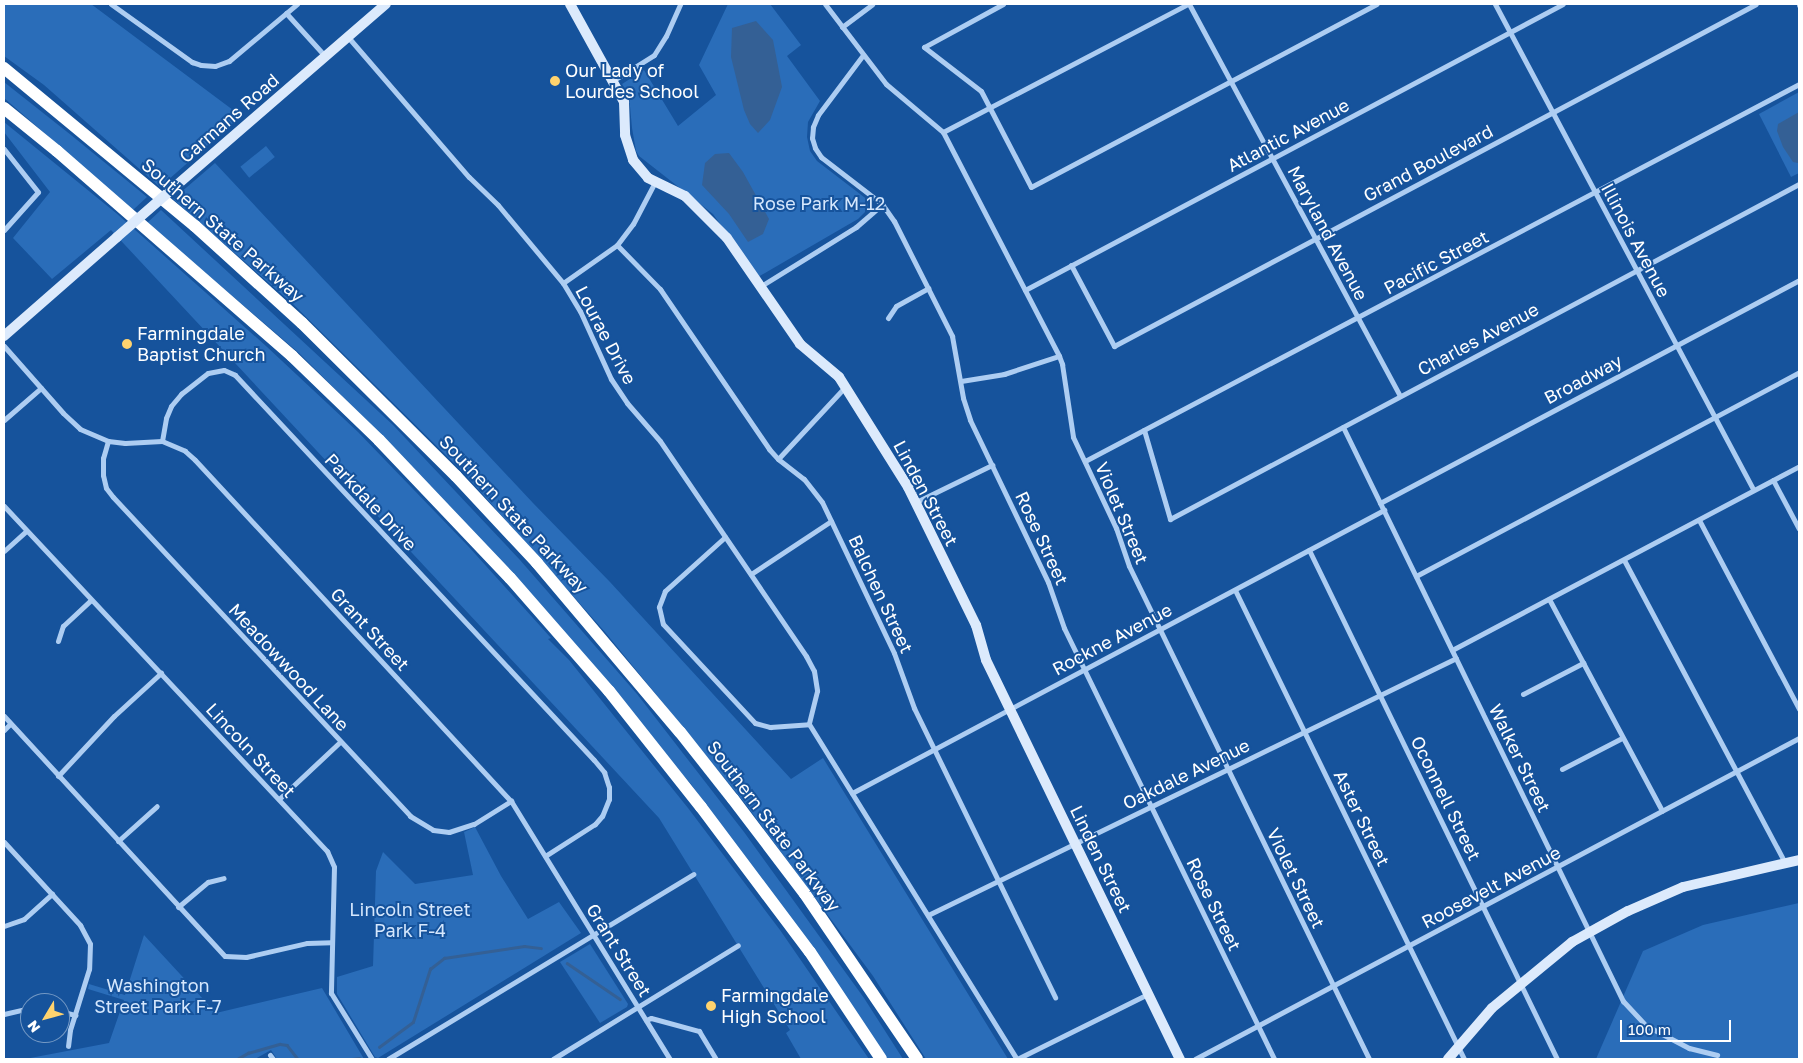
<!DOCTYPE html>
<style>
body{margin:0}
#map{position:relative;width:1803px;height:1063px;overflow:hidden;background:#16539c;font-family:"Golos Text",sans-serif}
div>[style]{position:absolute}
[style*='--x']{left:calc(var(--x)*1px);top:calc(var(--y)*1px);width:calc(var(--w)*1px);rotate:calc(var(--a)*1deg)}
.green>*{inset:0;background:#2a6db9;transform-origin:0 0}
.water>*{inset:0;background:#346095}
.stream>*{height:2.5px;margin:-1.25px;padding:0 1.25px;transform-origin:1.25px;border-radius:1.25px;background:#346095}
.street>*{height:5px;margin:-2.5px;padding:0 2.5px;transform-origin:2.5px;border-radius:2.5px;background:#adcdf2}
.secondary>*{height:10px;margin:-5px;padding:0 5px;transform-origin:5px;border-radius:5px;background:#dceafc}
.highway>*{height:12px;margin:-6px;padding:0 6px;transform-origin:6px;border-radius:6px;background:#fff}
.secondary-bridge>*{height:10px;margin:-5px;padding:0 5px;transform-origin:5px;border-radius:5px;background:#dceafc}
.dots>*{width:14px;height:14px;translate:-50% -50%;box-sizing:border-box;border:2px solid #16539c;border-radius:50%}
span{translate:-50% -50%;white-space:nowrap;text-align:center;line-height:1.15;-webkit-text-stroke:4px #16539c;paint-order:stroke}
.poi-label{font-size:18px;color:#fff}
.left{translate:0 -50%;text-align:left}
.street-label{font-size:18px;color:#fff}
.park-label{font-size:18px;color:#d5e7fd}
.frame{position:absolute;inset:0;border:5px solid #fff;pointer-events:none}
.north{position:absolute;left:20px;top:993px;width:50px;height:50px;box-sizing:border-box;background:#16539c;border:1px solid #7398c4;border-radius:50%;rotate:233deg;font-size:14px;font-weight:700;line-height:20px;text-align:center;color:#fff}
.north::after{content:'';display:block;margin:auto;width:18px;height:22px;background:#ffd36e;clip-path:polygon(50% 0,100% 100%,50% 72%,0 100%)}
.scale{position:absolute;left:1620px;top:1020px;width:111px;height:22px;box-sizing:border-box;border:2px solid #fff;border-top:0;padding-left:6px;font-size:15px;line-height:18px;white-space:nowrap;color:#fff;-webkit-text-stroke:4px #16539c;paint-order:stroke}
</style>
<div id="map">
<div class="green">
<i style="clip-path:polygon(4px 4px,91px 4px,241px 116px,160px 187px,44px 85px,4px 56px)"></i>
<i style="clip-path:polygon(728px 4px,770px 4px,801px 45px,787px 56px,820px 101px,808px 122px,807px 137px,810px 151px,817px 161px,873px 204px,858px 219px,758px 277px,713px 214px,639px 156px,636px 151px,632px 128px,629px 95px,622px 84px,644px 70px,678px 126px,716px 95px,699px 65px)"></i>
<i style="clip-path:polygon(4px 82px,71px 135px,147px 197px,133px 210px,4px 98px)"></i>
<i style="clip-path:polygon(1799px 92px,1799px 173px,1791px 177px,1759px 114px)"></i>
<i style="clip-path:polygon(4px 122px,116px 213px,266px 346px,358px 432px,468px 546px,551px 638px,548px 639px,569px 660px,688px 808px,780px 930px,869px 1059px,801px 1059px,786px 1033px,790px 1030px,659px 818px,111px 230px,52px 279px,13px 238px,50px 192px,4px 132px)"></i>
<i style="left:266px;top:146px;width:14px;height:33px;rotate:51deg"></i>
<i style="clip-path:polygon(215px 163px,533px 503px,610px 582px,791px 779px,823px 758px,1008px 1059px,926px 1059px,873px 976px,744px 802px,605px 632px,462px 471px,293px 304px,173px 199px)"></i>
<i style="clip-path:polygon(161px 210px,393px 425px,520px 560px,637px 694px,744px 832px,864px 998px,903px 1059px,886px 1059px,691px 784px,391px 445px,299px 353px,147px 223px)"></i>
<i style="clip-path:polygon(475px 827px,501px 876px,528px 919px,559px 902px,581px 933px,378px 1058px,375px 1057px,337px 994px,337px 977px,373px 966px,376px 871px,383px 852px,415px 884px,473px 875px,464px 832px)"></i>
<i style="clip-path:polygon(1799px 903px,1799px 1059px,1596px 1059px,1643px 951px,1703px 925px)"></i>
<i style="clip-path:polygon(144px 935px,216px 1013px,322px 988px,364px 1059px,277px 1059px,271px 1050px,255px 1059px,25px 1059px,109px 1043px,124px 1000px,88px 989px,89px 984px,125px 995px)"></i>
<i style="clip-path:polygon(590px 944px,628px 1004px,627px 1007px,600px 1023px,560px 962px)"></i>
</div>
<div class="water">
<i style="clip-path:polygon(756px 21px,773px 40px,782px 87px,770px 120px,758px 133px,750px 124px,744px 110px,731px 57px,732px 28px)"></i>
<i style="clip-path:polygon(1799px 112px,1799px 163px,1798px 163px,1793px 162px,1783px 147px,1777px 131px,1778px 124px)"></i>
<i style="clip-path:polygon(729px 153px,743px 172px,769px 219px,763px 234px,748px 242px,729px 214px,702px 185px,705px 163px,715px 154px)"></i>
</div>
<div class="stream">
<i style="--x:567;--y:963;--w:64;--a:34.2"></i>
<i style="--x:379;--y:1047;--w:42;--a:-36.3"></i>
<i style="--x:413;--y:1022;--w:56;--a:-72.2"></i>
<i style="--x:430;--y:969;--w:18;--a:-38"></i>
<i style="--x:444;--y:958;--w:81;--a:-8.5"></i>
<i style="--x:524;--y:946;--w:17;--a:7"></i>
<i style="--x:237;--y:1059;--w:13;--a:-29"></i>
<i style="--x:248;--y:1053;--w:33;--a:-16"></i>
<i style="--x:280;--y:1044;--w:7;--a:8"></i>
<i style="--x:287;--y:1045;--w:18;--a:52"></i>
<i style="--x:352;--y:1059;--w:7;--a:-8"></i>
</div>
<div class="street">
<i style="--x:111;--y:4;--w:100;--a:35.6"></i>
<i style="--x:192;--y:62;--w:9;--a:18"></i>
<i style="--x:201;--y:65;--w:14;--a:4"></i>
<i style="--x:215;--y:66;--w:15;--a:-20"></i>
<i style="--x:229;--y:61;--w:89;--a:-40"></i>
<i style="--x:825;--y:4;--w:101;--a:52.7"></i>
<i style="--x:886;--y:84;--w:75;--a:40.1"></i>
<i style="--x:943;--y:132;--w:252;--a:62.6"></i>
<i style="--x:1059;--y:356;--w:9;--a:69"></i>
<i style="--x:1062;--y:364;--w:74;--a:81.4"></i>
<i style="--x:1073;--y:437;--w:101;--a:64.7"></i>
<i style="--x:1116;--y:528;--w:40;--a:71.1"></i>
<i style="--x:1129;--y:566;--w:548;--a:64.04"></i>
<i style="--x:1003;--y:4;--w:90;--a:151.4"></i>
<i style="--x:924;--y:47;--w:72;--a:37.7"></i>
<i style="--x:981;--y:91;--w:108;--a:62.5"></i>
<i style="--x:1031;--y:187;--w:391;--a:-27.9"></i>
<i style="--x:1189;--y:4;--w:445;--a:61.7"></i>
<i style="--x:1495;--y:4;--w:549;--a:61.99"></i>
<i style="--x:1799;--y:4;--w:1;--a:90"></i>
<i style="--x:286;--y:13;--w:58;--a:47.8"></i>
<i style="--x:842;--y:27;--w:38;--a:-37"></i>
<i style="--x:348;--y:37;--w:185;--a:49.2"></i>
<i style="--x:469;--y:177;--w:40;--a:44"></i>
<i style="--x:498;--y:205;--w:102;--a:50.2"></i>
<i style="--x:563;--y:283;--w:33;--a:59"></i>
<i style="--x:580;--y:311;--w:75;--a:65.5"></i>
<i style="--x:611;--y:379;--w:29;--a:56"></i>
<i style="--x:627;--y:403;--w:50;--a:49"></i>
<i style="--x:660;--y:441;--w:260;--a:55.8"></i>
<i style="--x:806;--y:656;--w:17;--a:62"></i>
<i style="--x:814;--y:671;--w:20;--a:81"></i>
<i style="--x:817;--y:691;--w:34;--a:104"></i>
<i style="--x:863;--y:55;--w:75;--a:126.9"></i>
<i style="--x:818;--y:115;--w:13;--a:113"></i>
<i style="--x:813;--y:127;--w:11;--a:95"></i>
<i style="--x:812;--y:138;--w:10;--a:73"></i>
<i style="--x:815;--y:148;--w:11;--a:56"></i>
<i style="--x:821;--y:157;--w:77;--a:37.6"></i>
<i style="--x:882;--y:204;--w:21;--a:55"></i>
<i style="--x:894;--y:221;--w:129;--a:63.2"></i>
<i style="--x:952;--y:336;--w:63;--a:79.9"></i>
<i style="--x:963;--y:398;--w:23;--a:72"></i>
<i style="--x:970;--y:420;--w:180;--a:64.3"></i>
<i style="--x:1048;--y:582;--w:49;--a:70.8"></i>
<i style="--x:1064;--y:628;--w:479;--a:64"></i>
<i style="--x:614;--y:80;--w:47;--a:-32"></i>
<i style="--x:654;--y:55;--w:22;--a:-58"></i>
<i style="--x:666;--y:36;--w:35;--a:-66"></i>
<i style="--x:943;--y:132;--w:276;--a:-27.6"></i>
<i style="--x:4;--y:149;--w:55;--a:51.7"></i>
<i style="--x:38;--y:192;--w:51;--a:131.8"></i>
<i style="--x:617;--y:245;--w:62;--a:45.7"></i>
<i style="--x:660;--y:289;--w:194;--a:55.7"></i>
<i style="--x:769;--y:449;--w:13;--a:48"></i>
<i style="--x:778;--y:459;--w:33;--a:38"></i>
<i style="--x:804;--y:479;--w:29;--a:52"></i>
<i style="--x:822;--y:502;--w:167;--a:64.5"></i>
<i style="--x:894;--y:653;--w:59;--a:70"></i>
<i style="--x:914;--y:708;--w:322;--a:64"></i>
<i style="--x:1071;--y:265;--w:92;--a:62"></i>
<i style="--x:1114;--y:346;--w:727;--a:-28.04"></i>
<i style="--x:563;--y:283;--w:66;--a:-35.1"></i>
<i style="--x:617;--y:245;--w:26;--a:-53"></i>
<i style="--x:633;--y:224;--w:47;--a:-62.4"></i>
<i style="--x:761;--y:286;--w:112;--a:-31.8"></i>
<i style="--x:856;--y:227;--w:35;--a:-41"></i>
<i style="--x:1025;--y:290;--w:609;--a:-28"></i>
<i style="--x:888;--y:318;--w:14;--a:-56"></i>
<i style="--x:896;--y:306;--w:37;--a:-29"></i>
<i style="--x:4;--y:346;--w:89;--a:48.6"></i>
<i style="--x:63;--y:413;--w:23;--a:43"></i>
<i style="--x:80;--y:429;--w:30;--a:23"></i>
<i style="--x:108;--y:441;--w:17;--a:7"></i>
<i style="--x:125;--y:443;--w:37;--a:-3"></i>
<i style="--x:162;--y:441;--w:25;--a:23"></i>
<i style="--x:185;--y:451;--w:13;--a:42"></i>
<i style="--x:195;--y:460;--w:465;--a:47.2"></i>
<i style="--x:511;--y:801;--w:303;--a:58.4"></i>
<i style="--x:961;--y:381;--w:44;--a:-9.2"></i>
<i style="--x:1004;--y:374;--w:58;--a:-18.1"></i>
<i style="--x:4;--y:420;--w:49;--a:-40.9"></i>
<i style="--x:1343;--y:427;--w:639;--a:64"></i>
<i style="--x:1623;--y:1001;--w:33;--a:47"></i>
<i style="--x:1645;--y:1025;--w:50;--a:27.6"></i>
<i style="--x:1689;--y:1048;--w:29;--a:14"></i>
<i style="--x:1144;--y:430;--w:93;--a:73.7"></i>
<i style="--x:1170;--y:519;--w:713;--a:-28.04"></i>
<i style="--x:108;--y:441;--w:18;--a:106"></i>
<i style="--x:103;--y:458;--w:17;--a:90"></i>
<i style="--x:103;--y:475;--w:13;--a:77"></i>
<i style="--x:106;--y:488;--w:11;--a:52"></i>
<i style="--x:113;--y:497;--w:436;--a:47"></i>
<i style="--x:410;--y:816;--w:27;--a:31"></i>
<i style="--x:433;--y:830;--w:16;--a:7"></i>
<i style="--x:449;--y:832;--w:26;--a:-18"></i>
<i style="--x:474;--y:824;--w:44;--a:-31.9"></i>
<i style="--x:162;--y:441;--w:23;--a:-80"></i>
<i style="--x:166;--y:418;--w:13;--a:-67"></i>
<i style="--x:171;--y:406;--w:16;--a:-50"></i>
<i style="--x:181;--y:394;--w:34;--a:-38"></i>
<i style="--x:208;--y:373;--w:16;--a:-11"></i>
<i style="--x:224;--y:370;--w:12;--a:24"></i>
<i style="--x:235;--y:375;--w:526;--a:47"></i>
<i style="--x:594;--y:760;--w:16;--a:50"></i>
<i style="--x:604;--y:772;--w:16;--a:72"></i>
<i style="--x:609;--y:787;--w:12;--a:90"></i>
<i style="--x:609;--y:799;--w:18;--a:112"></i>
<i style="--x:602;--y:816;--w:11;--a:131"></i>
<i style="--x:595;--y:824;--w:59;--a:147.4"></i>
<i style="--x:778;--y:459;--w:97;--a:-47.1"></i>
<i style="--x:1085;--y:461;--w:807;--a:-27.83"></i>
<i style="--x:1773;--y:480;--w:55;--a:62"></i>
<i style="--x:916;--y:502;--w:85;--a:-26"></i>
<i style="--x:1380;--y:503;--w:475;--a:-28"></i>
<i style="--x:4;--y:506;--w:473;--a:46.9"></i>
<i style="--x:327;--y:851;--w:17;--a:66"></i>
<i style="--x:334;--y:867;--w:126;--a:91.4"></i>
<i style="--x:331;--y:993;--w:78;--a:58.2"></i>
<i style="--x:1699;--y:520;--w:214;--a:62.1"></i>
<i style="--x:725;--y:537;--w:81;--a:138"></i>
<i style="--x:665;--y:591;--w:17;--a:111"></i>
<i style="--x:659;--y:607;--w:17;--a:77"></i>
<i style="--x:663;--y:624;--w:135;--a:47.1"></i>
<i style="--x:755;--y:723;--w:16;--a:15"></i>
<i style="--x:770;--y:727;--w:39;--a:-4"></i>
<i style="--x:809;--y:724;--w:394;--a:58.2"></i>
<i style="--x:1309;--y:550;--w:566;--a:64.02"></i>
<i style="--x:4;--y:551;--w:30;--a:-42"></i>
<i style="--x:1624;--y:560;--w:343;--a:62"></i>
<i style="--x:751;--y:574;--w:96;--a:-33.5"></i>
<i style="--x:1416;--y:576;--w:434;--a:-28"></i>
<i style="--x:1235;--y:590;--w:522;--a:63.97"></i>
<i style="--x:1549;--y:599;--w:240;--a:61.9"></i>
<i style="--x:58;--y:641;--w:16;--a:-72"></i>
<i style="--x:63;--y:626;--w:38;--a:-43"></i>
<i style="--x:1452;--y:650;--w:393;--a:-27.9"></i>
<i style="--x:1523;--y:694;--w:68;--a:-27.3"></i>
<i style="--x:4;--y:716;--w:326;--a:47.4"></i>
<i style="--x:225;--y:956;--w:21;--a:3"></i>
<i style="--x:246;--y:957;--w:63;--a:-12.9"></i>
<i style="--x:307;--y:943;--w:24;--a:-2"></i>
<i style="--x:4;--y:730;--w:8;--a:-45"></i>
<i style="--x:1562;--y:769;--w:68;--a:-27.3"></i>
<i style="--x:58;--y:776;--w:82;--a:-47"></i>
<i style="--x:114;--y:716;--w:64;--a:-42.5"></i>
<i style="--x:852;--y:793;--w:603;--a:-28.01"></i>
<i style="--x:279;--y:799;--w:83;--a:-43.1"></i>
<i style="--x:118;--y:841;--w:52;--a:-41.9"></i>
<i style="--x:4;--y:842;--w:113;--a:47.5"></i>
<i style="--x:80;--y:925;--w:21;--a:62"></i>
<i style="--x:90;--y:944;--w:25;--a:92"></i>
<i style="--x:89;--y:969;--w:64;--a:107.3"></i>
<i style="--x:70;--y:1030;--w:16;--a:97"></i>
<i style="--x:178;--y:907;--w:39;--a:-40"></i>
<i style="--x:208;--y:882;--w:16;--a:-14"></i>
<i style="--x:928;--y:915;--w:587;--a:-25.95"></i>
<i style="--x:4;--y:926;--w:21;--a:-19"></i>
<i style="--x:24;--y:919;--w:38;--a:-42"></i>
<i style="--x:60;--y:1011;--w:16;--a:15"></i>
<i style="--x:4;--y:1014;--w:27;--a:-13"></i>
<i style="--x:646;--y:1020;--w:5;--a:-22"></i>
<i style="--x:651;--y:1018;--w:50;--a:15.2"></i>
<i style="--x:699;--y:1031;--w:33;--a:59"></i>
<i style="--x:270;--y:1055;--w:5;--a:53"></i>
<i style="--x:388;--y:1059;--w:357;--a:-31.2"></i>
<i style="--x:553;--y:1059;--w:217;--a:-31.6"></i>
<i style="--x:1017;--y:1059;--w:146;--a:-26.4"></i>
<i style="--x:1195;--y:1059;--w:684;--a:-27.99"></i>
</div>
<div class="secondary">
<i style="--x:570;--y:4;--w:112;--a:61.1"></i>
<i style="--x:624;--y:102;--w:33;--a:88"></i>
<i style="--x:625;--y:135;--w:26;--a:72"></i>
<i style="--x:633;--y:160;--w:23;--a:50"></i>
<i style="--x:648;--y:178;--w:41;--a:25.9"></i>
<i style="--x:685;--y:196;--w:59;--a:45"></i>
<i style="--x:727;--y:238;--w:129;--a:55.4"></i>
<i style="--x:800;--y:344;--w:51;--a:40.2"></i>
<i style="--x:839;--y:377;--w:130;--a:57.9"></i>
<i style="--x:908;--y:487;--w:154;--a:63.8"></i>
<i style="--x:976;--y:625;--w:36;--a:74"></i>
<i style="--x:986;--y:660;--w:444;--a:64.1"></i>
<i style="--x:178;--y:184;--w:275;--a:-40.9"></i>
<i style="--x:4;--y:336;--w:150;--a:-41.2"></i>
<i style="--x:1448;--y:1059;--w:67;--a:-49.2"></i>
<i style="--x:1492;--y:1008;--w:104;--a:-39.5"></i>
<i style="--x:1572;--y:942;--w:64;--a:-29"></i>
<i style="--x:1628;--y:911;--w:60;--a:-23.6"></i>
<i style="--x:1683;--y:887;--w:119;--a:-13.1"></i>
</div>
<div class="highway">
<i style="--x:4;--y:68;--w:248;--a:39.6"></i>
<i style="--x:195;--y:226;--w:144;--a:42.2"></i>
<i style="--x:302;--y:323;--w:217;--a:44.8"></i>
<i style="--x:456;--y:476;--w:119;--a:47"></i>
<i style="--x:537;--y:563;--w:221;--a:49.8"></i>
<i style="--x:680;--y:732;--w:85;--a:51.7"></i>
<i style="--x:733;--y:799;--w:119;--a:52.8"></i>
<i style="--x:805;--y:894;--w:199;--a:55.8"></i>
<i style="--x:4;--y:108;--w:68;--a:39.1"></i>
<i style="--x:57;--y:151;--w:312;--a:41.1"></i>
<i style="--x:292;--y:356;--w:121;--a:44"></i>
<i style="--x:379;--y:440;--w:190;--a:46.5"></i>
<i style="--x:510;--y:578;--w:150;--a:48.8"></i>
<i style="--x:609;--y:691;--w:148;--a:51.6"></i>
<i style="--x:701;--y:807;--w:181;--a:53.1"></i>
<i style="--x:810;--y:952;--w:128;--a:56.4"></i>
</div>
<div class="secondary-bridge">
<i style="--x:117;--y:237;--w:81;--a:-41"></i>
</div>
<div class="dots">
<i style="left:555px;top:81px;background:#ffd36e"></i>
<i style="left:127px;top:344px;background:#ffd36e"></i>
<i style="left:711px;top:1006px;background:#ffd36e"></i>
</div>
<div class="poi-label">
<span class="left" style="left:565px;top:81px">Our Lady of<br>Lourdes School</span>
<span class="left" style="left:137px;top:344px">Farmingdale<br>Baptist Church</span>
<span class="left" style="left:721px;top:1006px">Farmingdale<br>High School</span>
</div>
<div class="street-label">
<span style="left:229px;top:118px;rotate:-41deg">Carmans Road</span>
<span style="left:1288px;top:135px;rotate:-28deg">Atlantic Avenue</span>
<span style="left:1428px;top:163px;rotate:-28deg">Grand Boulevard</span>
<span style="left:223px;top:230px;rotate:41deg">Southern State Parkway</span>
<span style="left:1328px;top:233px;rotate:62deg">Maryland Avenue</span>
<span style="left:1636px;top:240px;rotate:62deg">Illinois Avenue</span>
<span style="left:1436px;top:262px;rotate:-28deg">Pacific Street</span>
<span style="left:606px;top:335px;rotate:62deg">Lourae Drive</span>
<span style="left:1478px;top:339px;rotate:-28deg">Charles Avenue</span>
<span style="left:1583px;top:379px;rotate:-28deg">Broadway</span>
<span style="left:926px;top:493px;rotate:62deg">Linden Street</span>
<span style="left:371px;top:502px;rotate:47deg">Parkdale Drive</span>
<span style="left:1122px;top:513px;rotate:67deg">Violet Street</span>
<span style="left:514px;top:514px;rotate:47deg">Southern State Parkway</span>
<span style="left:1042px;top:538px;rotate:65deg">Rose Street</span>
<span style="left:881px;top:594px;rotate:65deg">Balchen Street</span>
<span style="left:370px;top:629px;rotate:47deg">Grant Street</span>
<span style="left:1112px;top:639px;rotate:-28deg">Rockne Avenue</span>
<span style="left:289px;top:667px;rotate:47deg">Meadowwood Lane</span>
<span style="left:251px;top:750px;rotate:47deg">Lincoln Street</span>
<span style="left:1520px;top:758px;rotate:64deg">Walker Street</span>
<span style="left:1186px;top:774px;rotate:-26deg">Oakdale Avenue</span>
<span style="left:1446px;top:798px;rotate:64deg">Oconnell Street</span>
<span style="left:1362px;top:818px;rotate:64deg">Aster Street</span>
<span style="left:774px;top:826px;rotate:53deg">Southern State Parkway</span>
<span style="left:1101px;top:859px;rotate:64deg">Linden Street</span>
<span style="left:1296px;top:878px;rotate:64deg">Violet Street</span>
<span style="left:1491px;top:887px;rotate:-28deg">Roosevelt Avenue</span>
<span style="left:1214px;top:904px;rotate:64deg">Rose Street</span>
<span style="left:619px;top:950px;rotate:58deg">Grant Street</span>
</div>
<div class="park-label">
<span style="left:819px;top:203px">Rose Park M-12</span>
<span style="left:410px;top:920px">Lincoln Street<br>Park F-4</span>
<span style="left:158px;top:996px">Washington<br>Street Park F-7</span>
</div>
<div class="frame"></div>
<div class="north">N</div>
<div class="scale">100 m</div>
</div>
